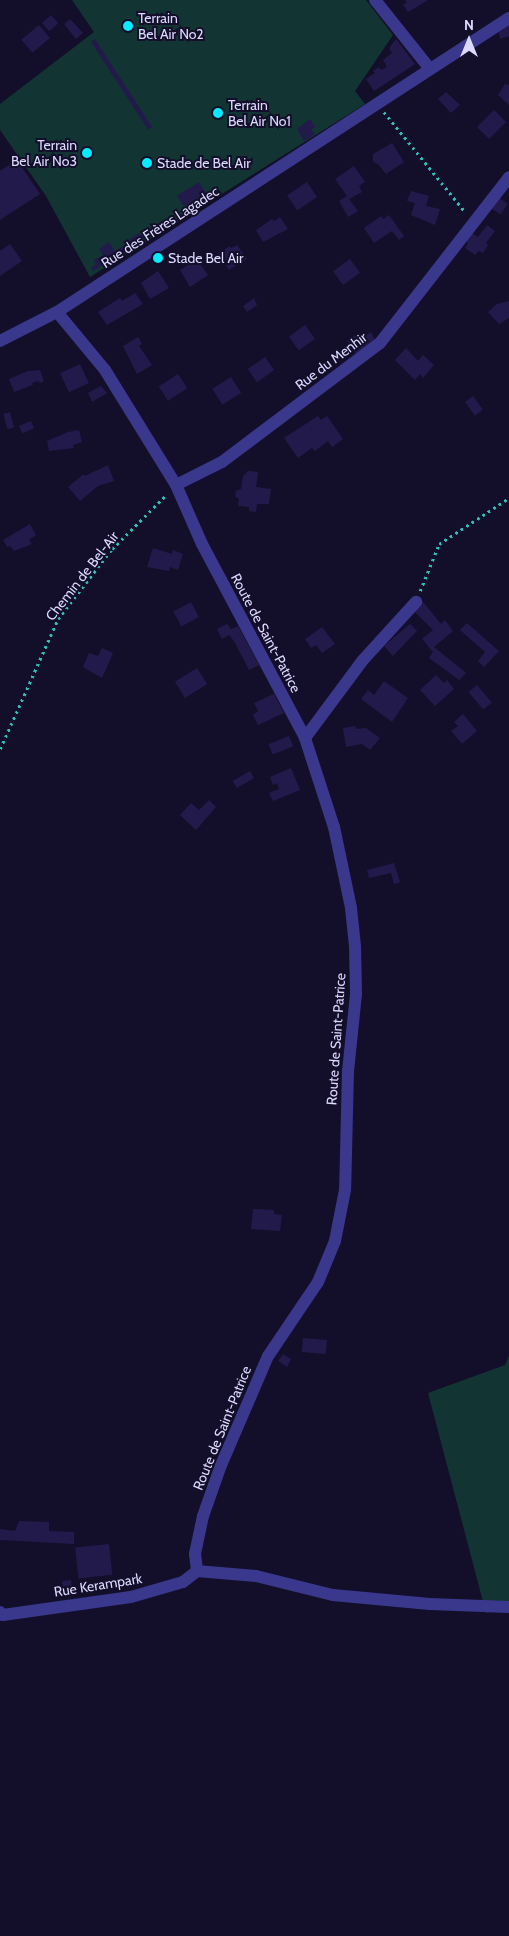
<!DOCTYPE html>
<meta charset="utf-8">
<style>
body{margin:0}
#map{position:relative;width:509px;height:1936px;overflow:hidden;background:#130f2a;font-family:Cabin,sans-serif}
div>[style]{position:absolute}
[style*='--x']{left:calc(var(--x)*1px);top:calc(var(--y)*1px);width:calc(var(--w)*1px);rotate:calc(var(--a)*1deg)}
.green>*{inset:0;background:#123533}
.building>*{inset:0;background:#231a4c;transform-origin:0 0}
.path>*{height:2.5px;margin-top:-1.25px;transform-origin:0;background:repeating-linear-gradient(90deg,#2ac2b6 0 2.5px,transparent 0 6.5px)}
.street>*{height:12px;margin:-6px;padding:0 6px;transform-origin:6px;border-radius:6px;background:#39388c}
.dots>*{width:14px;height:14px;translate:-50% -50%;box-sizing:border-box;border:2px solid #130f2a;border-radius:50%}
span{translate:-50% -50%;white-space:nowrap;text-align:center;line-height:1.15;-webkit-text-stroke:4px #130f2a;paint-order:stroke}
.poi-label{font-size:14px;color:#dcd9ff}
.left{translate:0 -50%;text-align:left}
.right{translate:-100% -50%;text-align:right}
.street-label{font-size:14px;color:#dcd9ff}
.north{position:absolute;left:444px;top:15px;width:50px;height:50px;-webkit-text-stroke:4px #130f2a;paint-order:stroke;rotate:0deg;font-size:14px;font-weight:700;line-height:20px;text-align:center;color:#dcd9ff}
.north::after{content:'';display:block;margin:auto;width:18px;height:22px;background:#dcd9ff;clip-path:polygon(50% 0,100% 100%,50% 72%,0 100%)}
</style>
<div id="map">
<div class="green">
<i style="clip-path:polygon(72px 0,366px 0,393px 35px,355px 91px,365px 104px,90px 277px,46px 196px,0 130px,0 104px,94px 32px)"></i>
<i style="clip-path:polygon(509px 1356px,509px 1608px,486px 1613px,428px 1393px,505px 1365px)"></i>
</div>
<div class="building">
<i style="clip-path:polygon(405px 0,428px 0,408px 12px,403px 5px,407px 2px)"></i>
<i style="left:51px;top:15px;width:11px;height:12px;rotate:49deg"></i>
<i style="clip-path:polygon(70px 19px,83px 33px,76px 39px,64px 24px)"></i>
<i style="left:39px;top:25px;width:17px;height:23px;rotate:50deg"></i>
<i style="clip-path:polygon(509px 25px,509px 36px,500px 39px,499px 32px)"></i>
<i style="left:95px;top:39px;width:105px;height:5px;rotate:57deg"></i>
<i style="clip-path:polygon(396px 39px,415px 64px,374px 91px,366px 79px,375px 73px,373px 71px,379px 67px,381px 70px,387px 67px,383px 60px,392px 53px,389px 48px)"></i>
<i style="clip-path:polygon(505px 84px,509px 85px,509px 105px,498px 95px)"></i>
<i style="clip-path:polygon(446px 92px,460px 105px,451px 113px,438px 99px)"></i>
<i style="left:494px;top:110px;width:17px;height:24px;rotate:45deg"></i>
<i style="clip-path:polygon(310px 119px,315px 127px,311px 129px,315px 134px,304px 141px,297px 129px)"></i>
<i style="clip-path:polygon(392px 143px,404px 162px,386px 174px,378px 164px,373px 162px,373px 154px)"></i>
<i style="clip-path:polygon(17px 160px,40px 194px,0 220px,0 171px)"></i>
<i style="clip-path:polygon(354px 166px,365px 182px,359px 186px,362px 192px,349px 199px,358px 211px,348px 217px,339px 201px,347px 196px,335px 179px)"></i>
<i style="left:199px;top:182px;width:13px;height:26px;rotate:58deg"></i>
<i style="left:307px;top:182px;width:18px;height:24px;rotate:56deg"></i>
<i style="clip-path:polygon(411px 191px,429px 196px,426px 206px,440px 209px,435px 225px,411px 215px,415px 203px,407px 201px)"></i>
<i style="left:498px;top:197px;width:12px;height:13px;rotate:35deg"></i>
<i style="clip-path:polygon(389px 215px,404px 236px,399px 240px,392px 231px,374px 243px,364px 228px,381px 216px,383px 219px)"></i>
<i style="clip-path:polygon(280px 217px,288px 229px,263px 242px,256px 230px,272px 219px,274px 221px)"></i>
<i style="clip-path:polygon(487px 225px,495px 231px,486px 243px,488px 245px,483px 253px,479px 251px,475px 255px,465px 248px,468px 243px,466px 241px,472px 233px,478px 237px)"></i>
<i style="clip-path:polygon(145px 232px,148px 236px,93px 271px,91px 268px,96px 264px,93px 260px,103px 255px,99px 249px,109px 242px,115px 251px,130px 242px,128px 240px,139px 233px,140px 235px)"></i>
<i style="clip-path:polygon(10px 244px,22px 261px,0 276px,0 251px)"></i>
<i style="clip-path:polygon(237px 245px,247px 259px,229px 270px,218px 254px,230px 246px,231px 248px)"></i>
<i style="left:350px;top:259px;width:17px;height:21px;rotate:54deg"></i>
<i style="clip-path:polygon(193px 262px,195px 265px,199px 262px,208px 275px,190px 287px,180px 270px)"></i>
<i style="clip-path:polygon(158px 271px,169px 288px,150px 299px,141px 283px)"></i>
<i style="clip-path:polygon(135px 293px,143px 304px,107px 325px,98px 312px,120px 298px,122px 301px)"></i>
<i style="clip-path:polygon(254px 298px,257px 305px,247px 312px,243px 306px)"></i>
<i style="clip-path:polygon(509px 301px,509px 318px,499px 324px,488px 312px,497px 304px)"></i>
<i style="left:305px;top:325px;width:17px;height:20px;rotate:54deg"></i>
<i style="clip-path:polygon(371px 332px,375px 340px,356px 354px,347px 341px,356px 335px,360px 339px)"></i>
<i style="clip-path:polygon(138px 337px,142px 344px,139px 346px,152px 365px,137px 374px,123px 346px)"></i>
<i style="clip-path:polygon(406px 348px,418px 361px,423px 355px,434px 365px,423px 378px,420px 374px,415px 380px,395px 360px)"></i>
<i style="left:265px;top:357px;width:16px;height:21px;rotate:55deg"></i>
<i style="left:80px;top:364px;width:21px;height:22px;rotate:65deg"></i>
<i style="clip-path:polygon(40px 370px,44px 381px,40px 383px,38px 381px,32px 383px,33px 385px,14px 392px,9px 379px,28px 371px)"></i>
<i style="left:178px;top:374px;width:17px;height:23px;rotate:57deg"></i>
<i style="left:231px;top:377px;width:19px;height:22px;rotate:58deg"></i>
<i style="clip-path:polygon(101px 386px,107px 393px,92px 402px,88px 393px)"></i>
<i style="left:473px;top:396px;width:17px;height:10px;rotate:54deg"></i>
<i style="left:10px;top:412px;width:16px;height:7px;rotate:75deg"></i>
<i style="clip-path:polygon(318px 416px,321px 420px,327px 416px,343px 439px,332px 447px,328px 441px,315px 451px,312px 448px,298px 458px,284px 438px)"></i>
<i style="left:31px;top:421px;width:8px;height:13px;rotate:67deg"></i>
<i style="clip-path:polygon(79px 430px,82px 442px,73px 445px,74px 448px,49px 451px,47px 441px,68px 432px)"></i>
<i style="clip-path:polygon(108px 465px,114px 481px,98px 486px,80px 501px,68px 487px,84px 474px,85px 476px)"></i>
<i style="clip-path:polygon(248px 471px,258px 472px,256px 487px,271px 489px,269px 504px,257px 504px,256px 512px,249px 511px,249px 507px,238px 506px,239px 499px,235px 496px,236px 491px,241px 489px,243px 476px)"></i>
<i style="clip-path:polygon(30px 524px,36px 535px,29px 540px,32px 544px,14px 551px,10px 546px,7px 547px,3px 540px)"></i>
<i style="clip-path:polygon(153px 548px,172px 554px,173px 550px,183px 554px,178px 570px,170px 567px,169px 571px,147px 567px)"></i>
<i style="left:191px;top:602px;width:17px;height:20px;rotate:62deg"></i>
<i style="clip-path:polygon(423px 602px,441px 624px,445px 620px,453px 631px,434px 647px,466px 673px,459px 680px,429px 658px,433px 652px,422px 639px,433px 630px,414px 611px)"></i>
<i style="clip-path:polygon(467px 623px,499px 651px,484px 667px,478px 661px,485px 652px,460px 630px)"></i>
<i style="clip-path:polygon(227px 624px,231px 629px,238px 626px,259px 665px,249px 670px,234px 641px,229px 635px,222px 639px,217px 629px)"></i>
<i style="clip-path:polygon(410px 624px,417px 631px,393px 656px,384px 646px)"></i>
<i style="clip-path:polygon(322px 627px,335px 644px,322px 653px,316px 645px,311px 648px,305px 639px)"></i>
<i style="clip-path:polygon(102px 648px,113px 653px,102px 678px,83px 667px,89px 653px,98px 656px)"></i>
<i style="left:197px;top:668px;width:19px;height:26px;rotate:58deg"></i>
<i style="clip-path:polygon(436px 675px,444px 683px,447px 680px,454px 689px,435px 706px,420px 690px)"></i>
<i style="clip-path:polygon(384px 681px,408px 698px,392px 722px,361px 699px,368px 690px,374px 695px)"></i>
<i style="left:477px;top:685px;width:23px;height:11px;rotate:50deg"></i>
<i style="clip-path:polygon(274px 694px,284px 713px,258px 725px,253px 715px,258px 711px,254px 703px)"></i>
<i style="clip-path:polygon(463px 714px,477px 731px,462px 744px,451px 731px,458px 726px,454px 722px)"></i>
<i style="clip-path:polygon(355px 726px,356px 729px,366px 728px,380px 738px,370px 750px,362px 744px,346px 747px,343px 728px)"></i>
<i style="left:289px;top:736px;width:11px;height:22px;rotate:68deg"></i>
<i style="clip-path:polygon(291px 768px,300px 790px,273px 801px,269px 793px,279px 789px,277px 783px,273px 785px,270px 777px)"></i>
<i style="left:250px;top:771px;width:8px;height:20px;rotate:60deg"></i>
<i style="clip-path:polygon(209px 800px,216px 807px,196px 830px,180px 815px,191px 803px,199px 810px)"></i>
<i style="clip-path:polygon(394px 863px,400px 882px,394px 884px,391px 873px,369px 878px,367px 870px)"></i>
<i style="clip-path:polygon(253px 1209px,274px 1210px,274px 1214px,282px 1215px,280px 1231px,251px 1229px)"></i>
<i style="left:303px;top:1338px;width:24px;height:14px;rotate:5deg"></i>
<i style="clip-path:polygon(283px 1354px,291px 1359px,287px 1367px,278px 1361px)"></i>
<i style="clip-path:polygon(19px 1521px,49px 1522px,49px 1531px,74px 1532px,74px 1544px,0 1540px,0 1529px,15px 1531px)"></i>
<i style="left:109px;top:1544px;width:31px;height:34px;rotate:84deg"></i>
<i style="left:71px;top:1580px;width:16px;height:9px;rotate:83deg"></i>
</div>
<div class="path">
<i style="--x:384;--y:112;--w:130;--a:50.9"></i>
<i style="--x:420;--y:591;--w:51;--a:-68"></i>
<i style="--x:439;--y:544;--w:84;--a:-33.3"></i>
<i style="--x:0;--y:749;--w:142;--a:-66"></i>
<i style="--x:58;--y:619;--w:88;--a:-52.4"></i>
<i style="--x:112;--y:549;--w:76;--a:-45"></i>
</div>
<div class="street">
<i style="--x:375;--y:0;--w:88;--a:51.4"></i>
<i style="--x:57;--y:312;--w:75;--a:50.4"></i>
<i style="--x:105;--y:370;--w:135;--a:58.3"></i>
<i style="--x:176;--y:485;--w:64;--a:66.2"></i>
<i style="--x:202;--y:544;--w:220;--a:62"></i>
<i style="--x:305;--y:738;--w:94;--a:72"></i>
<i style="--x:334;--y:827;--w:83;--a:78.1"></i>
<i style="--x:351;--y:908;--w:38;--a:84"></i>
<i style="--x:355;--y:946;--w:48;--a:88.8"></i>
<i style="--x:356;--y:994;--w:77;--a:95.9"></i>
<i style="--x:348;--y:1071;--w:119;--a:91.4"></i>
<i style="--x:345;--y:1190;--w:52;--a:101.1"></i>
<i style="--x:335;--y:1241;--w:44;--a:112.5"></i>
<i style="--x:318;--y:1282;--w:89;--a:124"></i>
<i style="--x:268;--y:1356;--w:119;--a:113.3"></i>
<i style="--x:221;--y:1465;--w:54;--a:109.4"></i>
<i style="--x:203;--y:1516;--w:39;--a:102"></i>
<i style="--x:195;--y:1554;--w:17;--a:83"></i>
<i style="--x:0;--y:341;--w:64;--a:-27"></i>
<i style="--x:57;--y:312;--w:539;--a:-33.04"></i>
<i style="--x:176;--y:485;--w:51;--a:-26.6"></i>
<i style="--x:222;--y:462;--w:198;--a:-37"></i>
<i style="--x:380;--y:343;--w:210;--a:-52.1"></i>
<i style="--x:305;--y:738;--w:97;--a:-53.4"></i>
<i style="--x:363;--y:660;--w:79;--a:-47.6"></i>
<i style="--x:197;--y:1571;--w:59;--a:4.8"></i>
<i style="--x:256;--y:1576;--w:79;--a:13.9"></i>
<i style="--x:333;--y:1595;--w:97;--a:5.3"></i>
<i style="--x:430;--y:1604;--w:79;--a:2.2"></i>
<i style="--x:0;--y:1612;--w:4;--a:45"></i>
<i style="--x:3;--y:1615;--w:129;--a:-8"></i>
<i style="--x:131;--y:1597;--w:54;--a:-16.1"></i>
<i style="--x:183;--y:1582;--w:18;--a:-38"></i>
</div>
<div class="dots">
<i style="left:128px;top:26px;background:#05ebff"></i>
<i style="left:218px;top:113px;background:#05ebff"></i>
<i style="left:87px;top:153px;background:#05ebff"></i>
<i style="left:147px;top:163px;background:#05ebff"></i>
<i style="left:158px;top:258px;background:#05ebff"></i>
</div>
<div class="poi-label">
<span class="left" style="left:138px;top:26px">Terrain<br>Bel Air No2</span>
<span class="left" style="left:228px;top:113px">Terrain<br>Bel Air No1</span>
<span class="right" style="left:77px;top:153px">Terrain<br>Bel Air No3</span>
<span class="left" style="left:157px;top:163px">Stade de Bel Air</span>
<span class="left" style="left:168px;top:258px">Stade Bel Air</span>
</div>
<div class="street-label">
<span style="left:160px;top:227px;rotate:-33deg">Rue des Frères Lagadec</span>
<span style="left:331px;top:361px;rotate:-37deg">Rue du Menhir</span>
<span style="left:82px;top:576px;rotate:-52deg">Chemin de Bel-Air</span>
<span style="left:266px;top:633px;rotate:62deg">Route de Saint-Patrice</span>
<span style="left:336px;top:1039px;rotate:-86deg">Route de Saint-Patrice</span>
<span style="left:222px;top:1428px;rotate:-68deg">Route de Saint-Patrice</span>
<span style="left:98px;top:1585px;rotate:-9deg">Rue Kerampark</span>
</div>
<div class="north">N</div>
</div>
